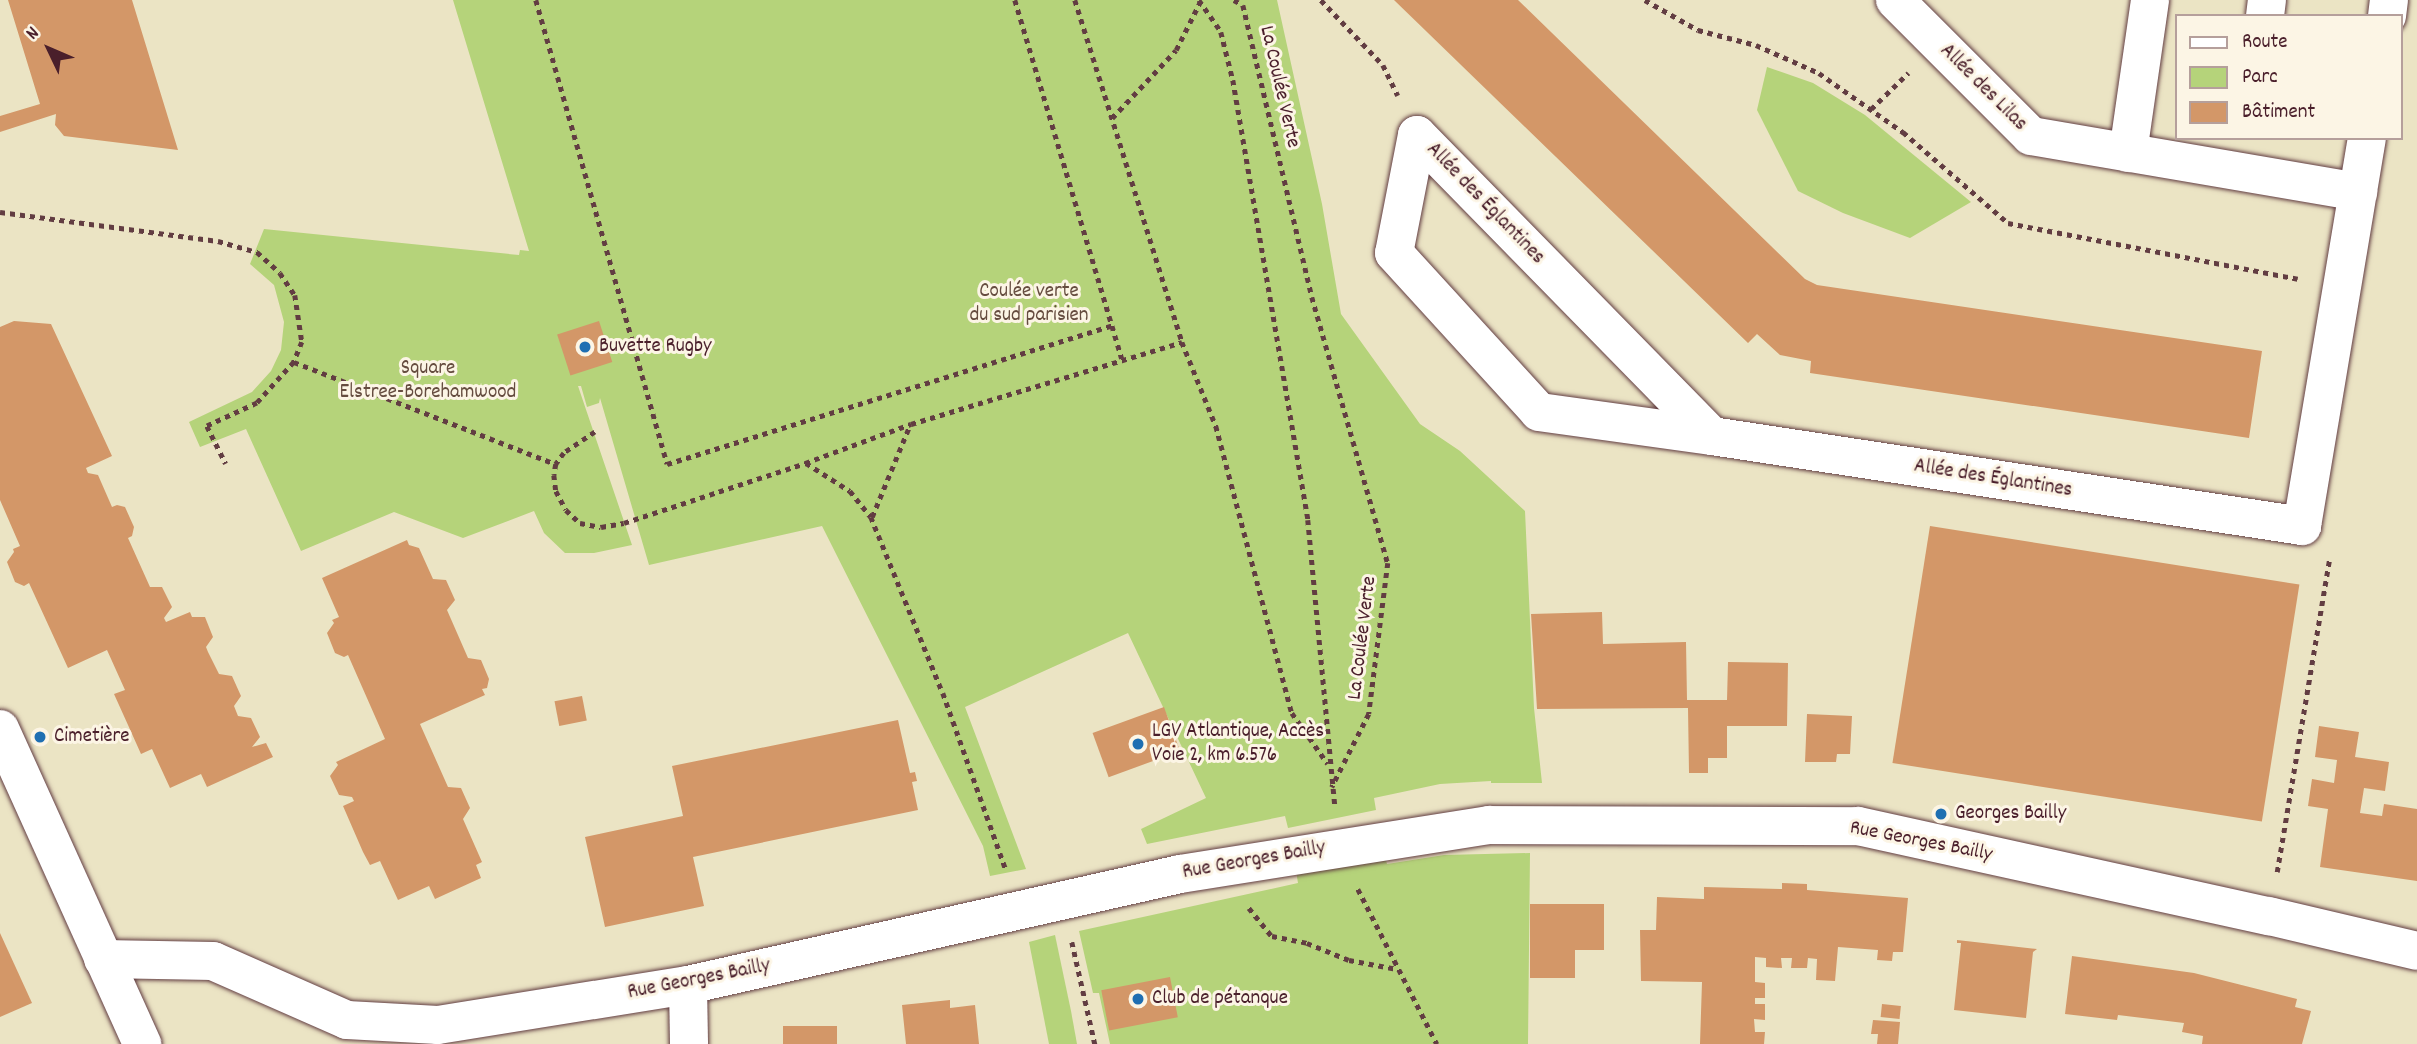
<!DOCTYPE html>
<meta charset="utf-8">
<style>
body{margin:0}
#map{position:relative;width:2417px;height:1044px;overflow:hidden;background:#ebe4c4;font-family:Dekko,sans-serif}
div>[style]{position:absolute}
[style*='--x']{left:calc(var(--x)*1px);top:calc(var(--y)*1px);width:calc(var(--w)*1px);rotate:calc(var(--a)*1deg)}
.green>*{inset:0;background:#b5d37a}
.building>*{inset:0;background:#d39768;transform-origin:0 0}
.path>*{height:4.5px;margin-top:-2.25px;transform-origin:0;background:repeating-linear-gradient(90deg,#623d42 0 5px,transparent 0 10px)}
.roads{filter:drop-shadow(0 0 2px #623d42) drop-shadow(0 0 2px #623d42)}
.minor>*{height:38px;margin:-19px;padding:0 19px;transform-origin:19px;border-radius:19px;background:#fff}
.major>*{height:38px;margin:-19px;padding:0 19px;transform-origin:19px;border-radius:19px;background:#fff}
.dots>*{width:19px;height:19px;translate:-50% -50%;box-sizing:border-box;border:4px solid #fcf5e5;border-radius:50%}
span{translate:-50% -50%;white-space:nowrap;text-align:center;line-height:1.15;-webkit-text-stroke:6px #fcf5e5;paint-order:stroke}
.street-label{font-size:21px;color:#4a1f2b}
.park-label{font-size:21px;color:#654c3f}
.poi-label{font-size:21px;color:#4a1f2b}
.left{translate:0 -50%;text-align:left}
.legend{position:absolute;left:2175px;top:14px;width:228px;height:126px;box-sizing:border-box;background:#fcf5e5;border:2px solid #b59f9b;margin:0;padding:9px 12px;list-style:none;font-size:21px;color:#4a1f2b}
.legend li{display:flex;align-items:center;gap:14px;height:35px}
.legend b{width:35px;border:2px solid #b59f9b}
.north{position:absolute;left:14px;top:14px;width:70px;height:70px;-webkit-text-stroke:5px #fcf5e5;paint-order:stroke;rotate:314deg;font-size:19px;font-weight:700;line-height:28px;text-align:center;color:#4a1f2b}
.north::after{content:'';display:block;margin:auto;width:24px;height:32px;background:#4a1f2b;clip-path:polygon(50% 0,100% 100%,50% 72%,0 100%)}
</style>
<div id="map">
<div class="green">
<i style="clip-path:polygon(453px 0,1277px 0,1322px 204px,1341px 314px,1420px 424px,1460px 451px,1525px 511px,1534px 708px,1542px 783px,1491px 783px,1491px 781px,1440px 784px,1374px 798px,1376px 810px,1288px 828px,1285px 816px,1147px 844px,1141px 829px,1206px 798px,1128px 633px,965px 707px,1026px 869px,990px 876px,983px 846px,822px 526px,649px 565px,600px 398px,599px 403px,587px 407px,581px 386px,578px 386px,632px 545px,594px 553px,565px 553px,544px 533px,534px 511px,463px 538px,394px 512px,301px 551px,246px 429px,200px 447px,189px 422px,252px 392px,271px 371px,281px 350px,284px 322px,274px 285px,250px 264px,264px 229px,519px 255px,520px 250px,529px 251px)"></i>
<i style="clip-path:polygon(1767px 67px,1813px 83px,1865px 115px,1971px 202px,1910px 238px,1843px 213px,1798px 191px,1757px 110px)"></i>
<i style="clip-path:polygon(1384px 852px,1387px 864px,1444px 855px,1530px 853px,1528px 1044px,1110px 1044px,1099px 993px,1093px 993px,1079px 931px,1298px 883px,1296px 871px)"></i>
<i style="clip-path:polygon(1055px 935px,1071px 1011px,1077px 1044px,1049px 1044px,1029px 942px)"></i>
</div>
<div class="building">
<i style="clip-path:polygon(8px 0,132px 0,178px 150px,64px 136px,55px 125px,56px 114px,0 132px,0 116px,40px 104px)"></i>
<i style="clip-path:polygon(1394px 0,1518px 0,1805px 279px,1817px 285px,2262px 351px,2249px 438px,1810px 373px,1811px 361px,1780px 355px,1757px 334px,1748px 343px)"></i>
<i style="clip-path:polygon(14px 321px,51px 324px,112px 456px,86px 468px,88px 473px,98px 475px,112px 507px,117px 505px,125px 507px,134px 527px,132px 536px,128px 538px,150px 587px,162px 587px,172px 607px,164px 618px,166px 622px,190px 612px,192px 617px,205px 617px,213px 637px,206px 647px,208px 652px,219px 674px,232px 676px,241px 696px,234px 706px,238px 716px,251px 718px,260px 737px,252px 747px,266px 743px,273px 757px,207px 787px,201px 774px,170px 788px,152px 749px,141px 754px,128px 725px,114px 694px,125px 690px,107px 650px,68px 668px,29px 583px,24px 586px,15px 582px,7px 562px,14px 552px,13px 549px,20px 546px,0 500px,0 327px)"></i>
<i style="left:599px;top:321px;width:43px;height:44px;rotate:72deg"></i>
<i style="left:1930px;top:526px;width:374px;height:240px;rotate:9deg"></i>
<i style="clip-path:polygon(407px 540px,409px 545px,419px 548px,433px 579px,446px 580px,455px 600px,447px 610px,468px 658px,481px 660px,489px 679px,487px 688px,482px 689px,485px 695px,420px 724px,448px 787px,461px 788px,470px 808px,463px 819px,482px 862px,476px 865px,481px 878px,435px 899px,429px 886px,398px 900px,380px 861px,370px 865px,363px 852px,343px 806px,354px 801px,352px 797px,339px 795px,330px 776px,338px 765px,336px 762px,385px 739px,348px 655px,344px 657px,335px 653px,327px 633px,334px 623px,332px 620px,339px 617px,322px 578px)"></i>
<i style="clip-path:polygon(1602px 612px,1603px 644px,1686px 642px,1687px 700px,1727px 700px,1728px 662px,1788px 663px,1787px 726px,1727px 726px,1727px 758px,1708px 758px,1708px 773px,1689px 773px,1688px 708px,1537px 709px,1531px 614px)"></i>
<i style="left:582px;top:696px;width:25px;height:28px;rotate:79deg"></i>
<i style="left:1164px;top:707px;width:47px;height:76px;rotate:70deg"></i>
<i style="clip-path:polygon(1807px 714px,1852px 716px,1850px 754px,1837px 754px,1836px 762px,1805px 762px)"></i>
<i style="clip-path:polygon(898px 720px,910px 773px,915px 772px,917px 781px,912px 782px,918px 810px,693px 857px,704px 906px,605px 927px,585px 837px,683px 816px,672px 766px)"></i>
<i style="clip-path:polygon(2319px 726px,2359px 732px,2355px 757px,2389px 762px,2385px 791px,2364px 788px,2360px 813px,2382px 816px,2384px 804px,2417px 809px,2417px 881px,2320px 867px,2328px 809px,2308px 806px,2312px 779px,2334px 783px,2337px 760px,2315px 757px)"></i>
<i style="clip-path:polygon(1782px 883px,1807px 884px,1807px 890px,1908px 898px,1903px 952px,1893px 952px,1892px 961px,1877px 960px,1878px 950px,1838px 947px,1835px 981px,1816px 980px,1817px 959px,1808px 958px,1807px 968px,1791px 968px,1792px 958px,1781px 958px,1782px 968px,1766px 967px,1766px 958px,1755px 957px,1755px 982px,1765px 983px,1765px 998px,1755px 998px,1755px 1004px,1765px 1004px,1765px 1020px,1754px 1019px,1755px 1032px,1765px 1032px,1764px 1044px,1700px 1044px,1702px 982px,1641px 981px,1640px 930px,1656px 930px,1657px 897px,1704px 899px,1704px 887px,1782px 889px)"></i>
<i style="clip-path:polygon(1530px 904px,1604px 904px,1604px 950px,1575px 950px,1575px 978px,1530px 978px)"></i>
<i style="clip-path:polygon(0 933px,32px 1003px,0 1017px)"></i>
<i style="clip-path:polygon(1957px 940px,2037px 949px,2033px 952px,2026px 1018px,1954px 1010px,1961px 943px,1957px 943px)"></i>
<i style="clip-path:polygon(2072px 956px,2194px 973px,2297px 999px,2295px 1007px,2311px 1011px,2302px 1044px,2202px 1044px,2203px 1036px,2182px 1032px,2184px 1023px,2118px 1015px,2117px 1020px,2065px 1014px)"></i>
<i style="left:1170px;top:977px;width:41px;height:70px;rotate:79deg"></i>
<i style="clip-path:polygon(950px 1000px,950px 1008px,975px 1005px,979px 1044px,906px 1044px,902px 1005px)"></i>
<i style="left:1882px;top:1004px;width:19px;height:13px;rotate:6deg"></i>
<i style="clip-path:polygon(1873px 1020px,1900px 1022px,1898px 1044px,1877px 1044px,1878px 1034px,1871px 1034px)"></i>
<i style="left:837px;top:1026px;width:18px;height:54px;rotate:90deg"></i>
</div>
<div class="path">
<i style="--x:536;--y:0;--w:482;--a:74.2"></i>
<i style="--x:667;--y:464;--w:467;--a:-17.3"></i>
<i style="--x:1015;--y:0;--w:374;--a:73.4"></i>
<i style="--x:1075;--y:0;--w:358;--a:72.6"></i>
<i style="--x:1182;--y:342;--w:91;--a:68"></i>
<i style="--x:1216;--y:426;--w:297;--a:75.2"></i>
<i style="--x:1292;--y:713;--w:62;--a:54.8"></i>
<i style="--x:1199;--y:0;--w:39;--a:55"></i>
<i style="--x:1221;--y:32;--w:49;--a:76"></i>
<i style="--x:1233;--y:80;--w:446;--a:80.3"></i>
<i style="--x:1308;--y:520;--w:288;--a:84.6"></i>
<i style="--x:1234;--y:0;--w:10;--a:29"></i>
<i style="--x:1243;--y:5;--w:300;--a:76.7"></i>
<i style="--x:1312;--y:297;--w:277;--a:74.1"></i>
<i style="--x:1388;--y:563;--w:152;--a:97.2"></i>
<i style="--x:1369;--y:714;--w:82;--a:116.9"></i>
<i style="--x:1321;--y:0;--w:90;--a:46.4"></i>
<i style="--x:1383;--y:65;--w:34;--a:64"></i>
<i style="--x:1645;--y:0;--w:61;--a:29.5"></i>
<i style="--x:1698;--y:30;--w:60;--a:14.5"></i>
<i style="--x:1756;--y:45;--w:69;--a:24"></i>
<i style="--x:1819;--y:73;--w:103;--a:35.1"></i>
<i style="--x:1903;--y:132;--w:139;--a:40.9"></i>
<i style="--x:2008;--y:223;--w:295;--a:10.9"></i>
<i style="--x:1871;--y:109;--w:52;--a:-44.2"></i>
<i style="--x:1112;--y:118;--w:93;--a:-46.7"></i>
<i style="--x:1176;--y:50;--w:54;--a:-63.4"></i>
<i style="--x:0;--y:212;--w:220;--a:7.6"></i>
<i style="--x:218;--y:241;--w:41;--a:15.8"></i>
<i style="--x:257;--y:252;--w:31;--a:42"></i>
<i style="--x:280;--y:273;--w:27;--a:56"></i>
<i style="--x:295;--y:295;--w:48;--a:81.5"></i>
<i style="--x:302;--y:342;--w:22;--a:112"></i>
<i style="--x:294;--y:362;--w:55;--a:132.1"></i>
<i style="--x:257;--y:403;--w:55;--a:155.3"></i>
<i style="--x:207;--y:426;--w:42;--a:63.4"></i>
<i style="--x:294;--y:362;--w:281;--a:21.3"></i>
<i style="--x:595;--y:432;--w:37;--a:146"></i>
<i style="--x:564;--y:453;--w:14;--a:126"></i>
<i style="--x:556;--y:464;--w:11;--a:100"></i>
<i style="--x:554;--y:475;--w:16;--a:83"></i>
<i style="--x:556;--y:491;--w:21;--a:62"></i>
<i style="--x:566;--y:510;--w:19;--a:43"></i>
<i style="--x:580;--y:523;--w:21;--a:11"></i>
<i style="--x:601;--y:527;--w:23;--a:-10"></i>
<i style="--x:624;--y:523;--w:191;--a:-18.3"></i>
<i style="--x:805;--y:463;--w:113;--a:-20.2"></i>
<i style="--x:911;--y:424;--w:283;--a:-16.8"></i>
<i style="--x:806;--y:463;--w:52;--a:32.5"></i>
<i style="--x:850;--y:491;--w:33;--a:51"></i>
<i style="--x:871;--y:517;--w:190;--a:67.8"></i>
<i style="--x:943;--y:693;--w:188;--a:70.4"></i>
<i style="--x:872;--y:517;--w:100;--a:-67.6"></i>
<i style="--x:2277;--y:872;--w:316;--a:-80.5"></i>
<i style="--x:1358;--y:889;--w:174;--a:63"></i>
<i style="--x:1249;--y:908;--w:36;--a:51"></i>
<i style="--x:1272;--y:936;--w:36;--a:11"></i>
<i style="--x:1307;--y:943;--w:45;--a:22"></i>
<i style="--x:1349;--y:960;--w:49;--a:10.6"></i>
<i style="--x:1072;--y:942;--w:105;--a:77.3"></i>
</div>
<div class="roads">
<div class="minor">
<i style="--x:1895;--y:0;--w:192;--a:45"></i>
<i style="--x:2031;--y:136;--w:332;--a:9.7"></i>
<i style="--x:2265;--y:16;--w:16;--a:-83"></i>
<i style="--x:2387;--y:16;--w:16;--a:-83"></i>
<i style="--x:1417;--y:135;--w:421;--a:45.6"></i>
<i style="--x:1712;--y:436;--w:597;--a:8.67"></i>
<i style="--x:2302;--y:526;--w:393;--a:-80.5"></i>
<i style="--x:1417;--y:135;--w:120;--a:101"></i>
<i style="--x:1394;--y:253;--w:215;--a:47.6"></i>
<i style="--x:1539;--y:412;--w:175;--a:7.9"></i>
<i style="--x:2128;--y:153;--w:155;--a:-81.8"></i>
<i style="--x:103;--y:959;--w:110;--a:1"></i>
<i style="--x:213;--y:961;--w:146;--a:23.8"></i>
<i style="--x:347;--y:1020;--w:91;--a:3.1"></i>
<i style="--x:438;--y:1025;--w:253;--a:-9.1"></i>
<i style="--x:688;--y:985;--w:504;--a:-12.71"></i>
<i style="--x:1180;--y:874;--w:313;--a:-9"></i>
<i style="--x:1489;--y:825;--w:369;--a:0.2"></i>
<i style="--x:1858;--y:826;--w:421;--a:12.4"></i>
<i style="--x:2269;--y:916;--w:152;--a:13.3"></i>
<i style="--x:688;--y:985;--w:59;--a:89"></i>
</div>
<div class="major">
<i style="--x:0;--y:729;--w:346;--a:65.7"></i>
</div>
</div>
<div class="dots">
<i style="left:585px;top:347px;background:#1f6fb2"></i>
<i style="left:40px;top:737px;background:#1f6fb2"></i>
<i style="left:1138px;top:744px;background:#1f6fb2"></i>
<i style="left:1941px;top:814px;background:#1f6fb2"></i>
<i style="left:1138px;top:999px;background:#1f6fb2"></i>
</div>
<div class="street-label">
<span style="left:1279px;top:87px;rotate:77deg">La Coulée Verte</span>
<span style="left:1983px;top:88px;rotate:45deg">Allée des Lilas</span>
<span style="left:1485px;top:204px;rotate:46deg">Allée des Églantines</span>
<span style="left:1993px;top:479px;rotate:9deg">Allée des Églantines</span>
<span style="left:1363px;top:638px;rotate:-83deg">La Coulée Verte</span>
<span style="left:1921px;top:842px;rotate:11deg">Rue Georges Bailly</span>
<span style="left:1254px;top:861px;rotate:-10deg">Rue Georges Bailly</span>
<span style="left:699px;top:980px;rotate:-11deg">Rue Georges Bailly</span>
</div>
<div class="park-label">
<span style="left:1029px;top:304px">Coulée verte<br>du sud parisien</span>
<span style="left:428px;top:381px">Square<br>Elstree-Borehamwood</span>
</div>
<div class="poi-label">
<span class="left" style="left:599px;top:347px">Buvette Rugby</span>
<span class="left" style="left:1152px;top:744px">LGV Atlantique, Accès<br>Voie 2, km 6.576</span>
<span class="left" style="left:54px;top:737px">Cimetière</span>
<span class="left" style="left:1955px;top:814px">Georges Bailly</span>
<span class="left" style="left:1152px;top:999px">Club de pétanque</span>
</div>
<ul class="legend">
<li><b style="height:9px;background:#fff"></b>Route</li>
<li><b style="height:19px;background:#b5d37a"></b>Parc</li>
<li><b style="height:19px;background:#d39768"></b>Bâtiment</li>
</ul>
<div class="north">N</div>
</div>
